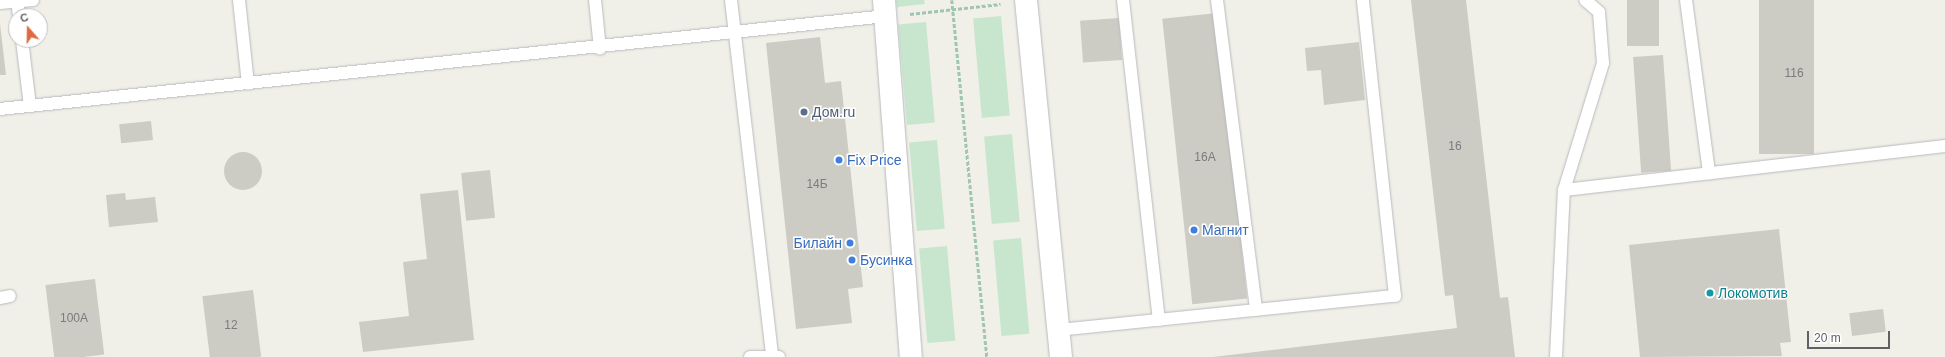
<!DOCTYPE html>
<meta charset="utf-8">
<style>
body{margin:0}
#map{position:relative;width:1945px;height:357px;overflow:hidden;background:#f0f0e8;font-family:Arial,sans-serif}
div>[style]{position:absolute}
[style*='--x']{left:calc(var(--x)*1px);top:calc(var(--y)*1px);width:calc(var(--w)*1px);rotate:calc(var(--a)*1deg)}
.green>*{inset:0;background:#c7e6cd;transform-origin:0 0}
.building>*{inset:0;background:#cccbc4;transform-origin:0 0}
.round{border-radius:50%}
.path>*{height:2.5px;margin-top:-1.25px;transform-origin:0;background:repeating-linear-gradient(90deg,#a0c6b2 0 4px,transparent 0 6px)}
.roads{filter:drop-shadow(0 0 1px #b8b9bd) drop-shadow(0 0 1px #b8b9bd)}
.service>*{height:12px;margin:-6px;padding:0 6px;transform-origin:6px;border-radius:6px;background:#fff}
.minor>*{height:22px;margin:-11px;padding:0 11px;transform-origin:11px;border-radius:11px;background:#fff}
.dots>*{width:11px;height:11px;translate:-50% -50%;box-sizing:border-box;border:2px solid #fff;border-radius:50%}
span{translate:-50% -50%;white-space:nowrap;text-align:center;line-height:1.15;-webkit-text-stroke:3px #fff;paint-order:stroke}
.number-label{font-size:12px;color:#7a7c7e}
.number-label span{-webkit-text-stroke-width:0}
.service-label{font-size:14px;color:#4e5e75}
.left{translate:0 -50%;text-align:left}
.shop-label{font-size:14px;color:#366cbe}
.right{translate:-100% -50%;text-align:right}
.culture-label{font-size:14px;color:#0d838f}
.north{position:absolute;left:8px;top:8px;width:40px;height:40px;box-sizing:border-box;background:#fff;border:1px solid #bfc0c2;border-radius:50%;rotate:340deg;font-size:11px;font-weight:700;line-height:16px;text-align:center;color:#5f6167}
.north::after{content:'';display:block;margin:auto;width:14px;height:18px;background:#e06a3f;clip-path:polygon(50% 0,100% 100%,50% 72%,0 100%)}
.scale{position:absolute;left:1807px;top:331px;width:83px;height:18px;box-sizing:border-box;border:2px solid #5f6167;border-top:0;padding-left:5px;font-size:12px;line-height:14px;white-space:nowrap;color:#5f6167;-webkit-text-stroke:3px #fff;paint-order:stroke}
</style>
<div id="map">
<div class="green">
<i style="clip-path:polygon(896px 0,924px 0,925px 4px,897px 7px)"></i>
<i style="left:1001px;top:16px;width:100px;height:28px;rotate:85deg"></i>
<i style="left:926px;top:22px;width:101px;height:28px;rotate:85deg"></i>
<i style="left:1012px;top:134px;width:88px;height:28px;rotate:85deg"></i>
<i style="left:937px;top:140px;width:89px;height:28px;rotate:85deg"></i>
<i style="left:1021px;top:238px;width:96px;height:28px;rotate:85deg"></i>
<i style="left:947px;top:246px;width:95px;height:28px;rotate:85deg"></i>
</div>
<div class="building">
<i style="clip-path:polygon(1411px 0,1466px 0,1500px 298px,1508px 297px,1515px 357px,1213px 357px,1457px 328px,1453px 295px,1445px 296px)"></i>
<i style="left:1627px;top:0;width:32px;height:46px"></i>
<i style="left:1759px;top:0;width:55px;height:154px"></i>
<i style="left:1217px;top:13px;width:287px;height:55px;rotate:84deg"></i>
<i style="left:1119px;top:18px;width:42px;height:39px;rotate:86deg"></i>
<i style="clip-path:polygon(0 24px,6px 75px,0 75px)"></i>
<i style="clip-path:polygon(820px 37px,825px 83px,841px 81px,863px 287px,848px 289px,852px 323px,796px 329px,766px 43px)"></i>
<i style="clip-path:polygon(1359px 42px,1365px 100px,1324px 105px,1321px 70px,1307px 71px,1305px 48px)"></i>
<i style="left:1663px;top:55px;width:116px;height:30px;rotate:86deg"></i>
<i style="left:151px;top:121px;width:19px;height:32px;rotate:84deg"></i>
<i class="round" style="left:224px;top:152px;width:38px;height:38px"></i>
<i style="left:490px;top:170px;width:48px;height:29px;rotate:84deg"></i>
<i style="clip-path:polygon(458px 190px,474px 340px,363px 352px,359px 322px,409px 316px,403px 262px,427px 259px,420px 194px)"></i>
<i style="clip-path:polygon(125px 193px,126px 200px,155px 197px,158px 222px,109px 227px,106px 195px)"></i>
<i style="clip-path:polygon(1779px 229px,1791px 342px,1780px 343px,1782px 356px,1640px 357px,1629px 245px)"></i>
<i style="left:95px;top:279px;width:76px;height:50px;rotate:83deg"></i>
<i style="left:253px;top:290px;width:67px;height:51px;rotate:83deg"></i>
<i style="left:1883px;top:309px;width:23px;height:34px;rotate:83deg"></i>
</div>
<div class="path">
<i style="--x:952;--y:0;--w:359;--a:84.4"></i>
<i style="--x:910;--y:14;--w:91;--a:-6.3"></i>
</div>
<div class="roads">
<div class="service">
<i style="--x:17;--y:0;--w:16;--a:83"></i>
<i style="--x:239;--y:0;--w:84;--a:83.9"></i>
<i style="--x:595;--y:0;--w:49;--a:84.2"></i>
<i style="--x:731;--y:0;--w:356;--a:83.4"></i>
<i style="--x:1123;--y:0;--w:322;--a:83.6"></i>
<i style="--x:1217;--y:0;--w:312;--a:82.8"></i>
<i style="--x:1686;--y:0;--w:175;--a:82.4"></i>
<i style="--x:0;--y:3;--w:33;--a:-5"></i>
<i style="--x:22;--y:40;--w:66;--a:83.1"></i>
<i style="--x:0;--y:109;--w:891;--a:-5.99"></i>
<i style="--x:1564;--y:190;--w:133;--a:-72.9"></i>
<i style="--x:1603;--y:63;--w:51;--a:-94.5"></i>
<i style="--x:1599;--y:12;--w:18;--a:-139"></i>
<i style="--x:0;--y:298;--w:10;--a:-11"></i>
<i style="--x:1058;--y:330;--w:339;--a:-5.8"></i>
<i style="--x:1395;--y:296;--w:298;--a:-96.2"></i>
<i style="--x:750;--y:357;--w:29;--a:0"></i>
<i style="--x:1556;--y:357;--w:167;--a:-87.3"></i>
<i style="--x:1564;--y:190;--w:384;--a:-6.6"></i>
</div>
<div class="minor">
<i style="--x:884;--y:0;--w:358;--a:85.7"></i>
<i style="--x:1026;--y:0;--w:359;--a:84.4"></i>
</div>
</div>
<div class="dots">
<i style="left:804px;top:112px;background:#5c6f8a"></i>
<i style="left:839px;top:160px;background:#3f7fe0"></i>
<i style="left:1194px;top:230px;background:#3f7fe0"></i>
<i style="left:850px;top:243px;background:#3f7fe0"></i>
<i style="left:852px;top:260px;background:#3f7fe0"></i>
<i style="left:1710px;top:293px;background:#0f9aa8"></i>
</div>
<div class="number-label">
<span style="left:1794px;top:74px">116</span>
<span style="left:1455px;top:147px">16</span>
<span style="left:1205px;top:158px">16А</span>
<span style="left:817px;top:185px">14Б</span>
<span style="left:74px;top:319px">100А</span>
<span style="left:231px;top:326px">12</span>
</div>
<div class="service-label">
<span class="left" style="left:812px;top:112px">Дом.ru</span>
</div>
<div class="shop-label">
<span class="left" style="left:847px;top:160px">Fix Price</span>
<span class="left" style="left:1202px;top:230px">Магнит</span>
<span class="right" style="left:842px;top:243px">Билайн</span>
<span class="left" style="left:860px;top:260px">Бусинка</span>
</div>
<div class="culture-label">
<span class="left" style="left:1718px;top:293px">Локомотив</span>
</div>
<div class="north">С</div>
<div class="scale">20 m</div>
</div>
